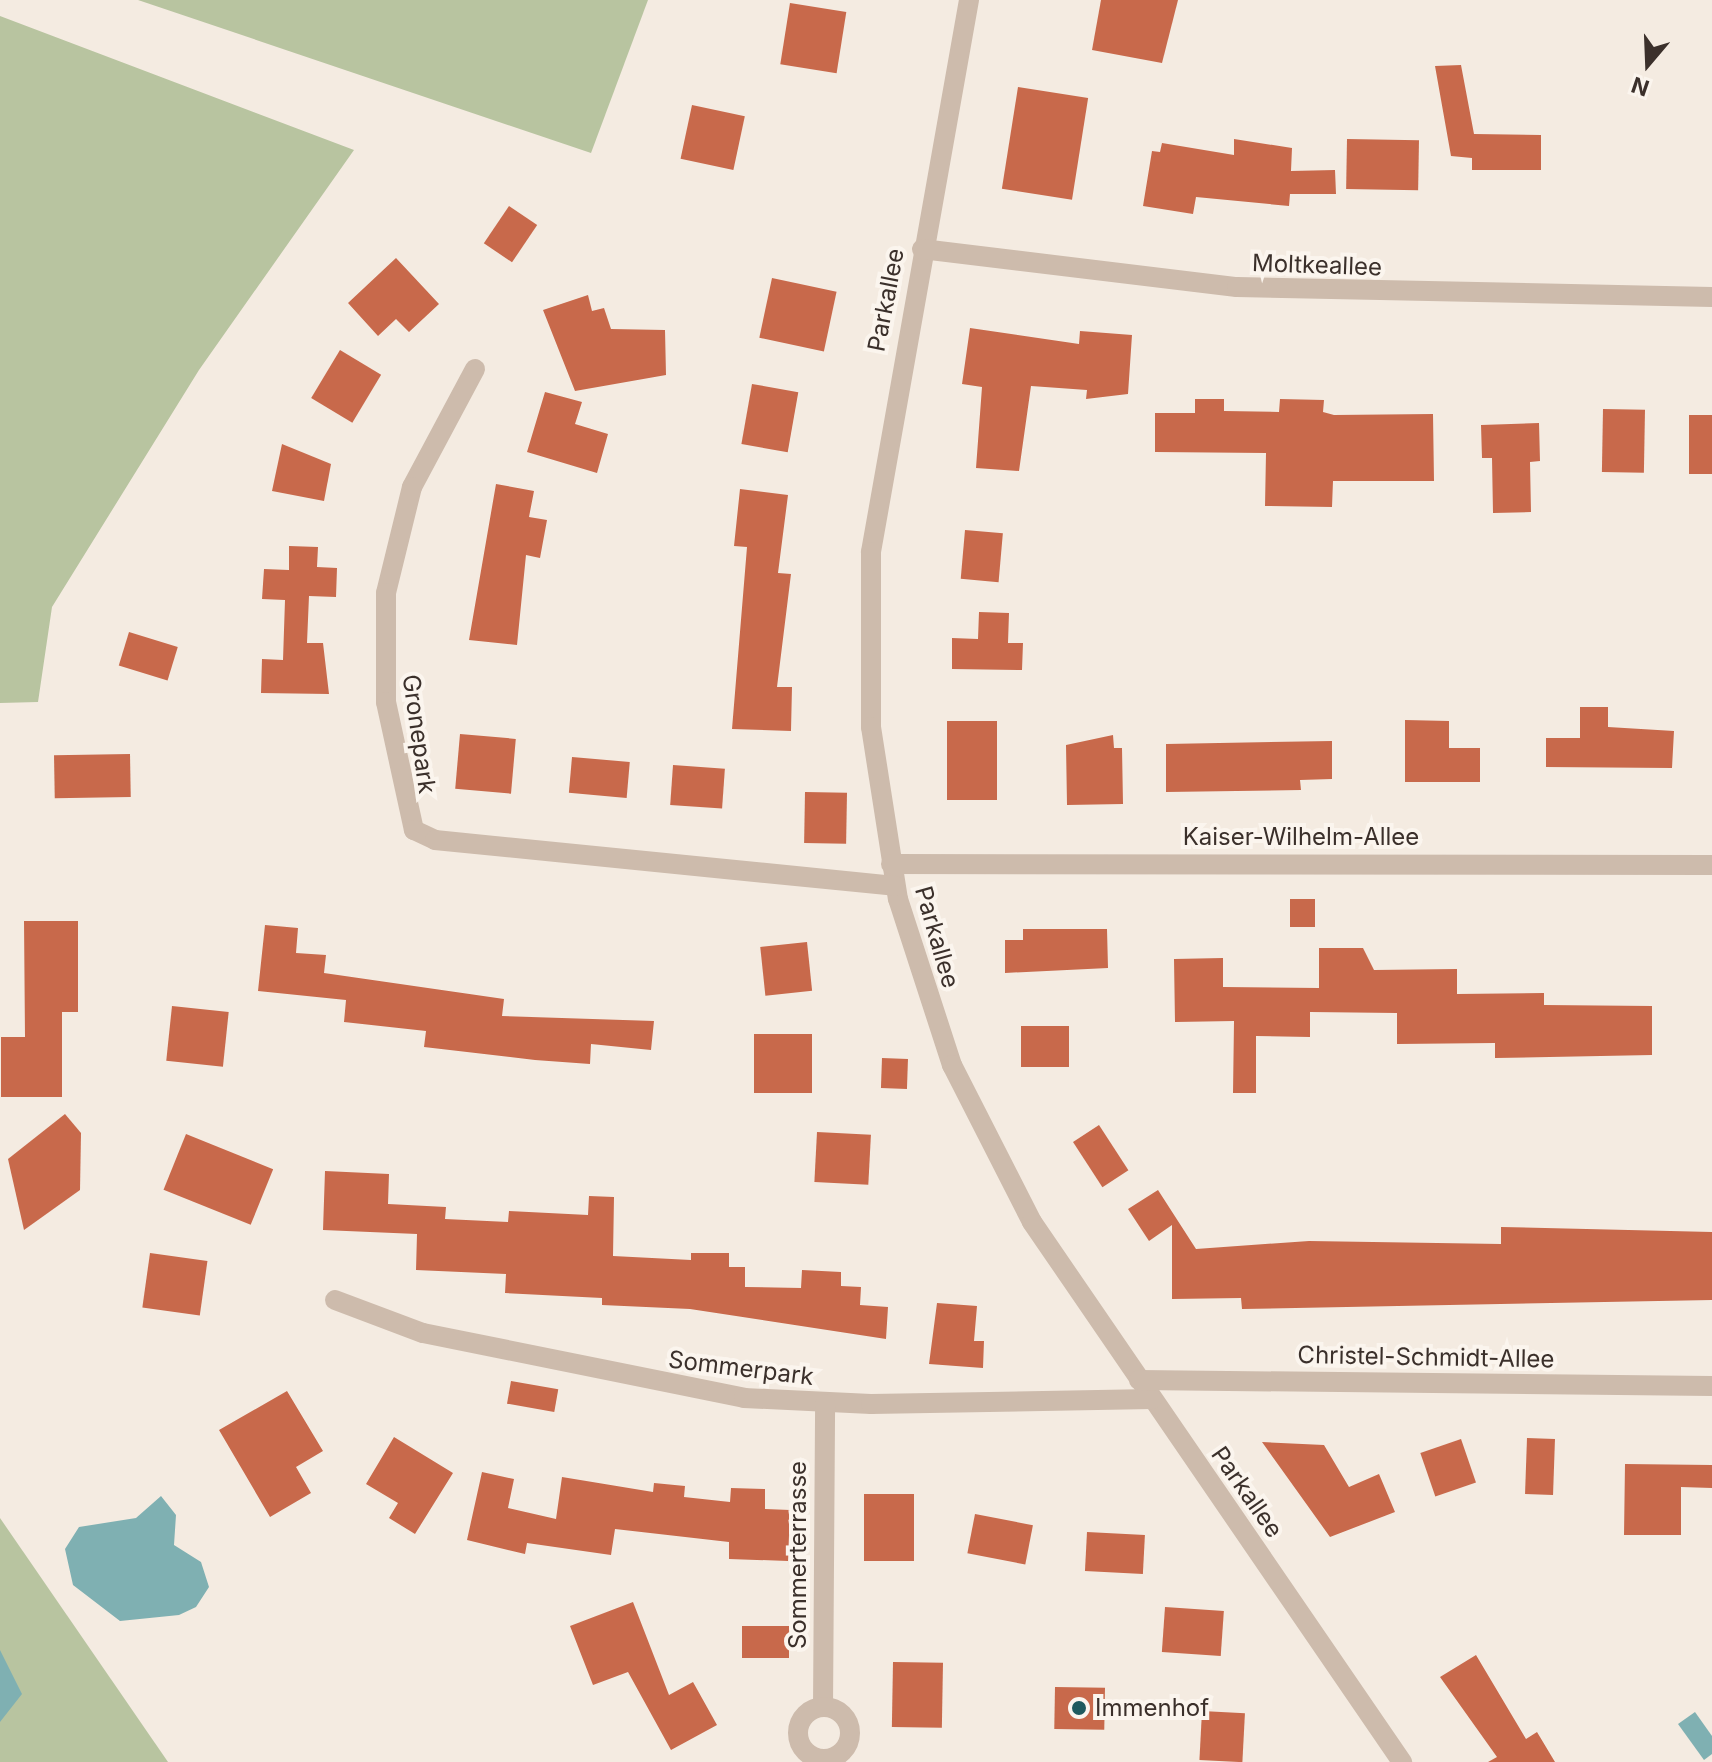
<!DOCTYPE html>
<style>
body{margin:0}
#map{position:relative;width:1712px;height:1762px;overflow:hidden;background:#f4ebe1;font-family:Inter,sans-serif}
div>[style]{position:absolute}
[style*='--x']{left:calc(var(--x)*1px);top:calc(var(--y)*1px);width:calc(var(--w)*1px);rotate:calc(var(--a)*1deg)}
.green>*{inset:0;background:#b8c4a0}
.water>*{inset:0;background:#7fb0b2}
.building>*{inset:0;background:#c8694b;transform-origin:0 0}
.minor>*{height:20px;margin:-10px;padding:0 10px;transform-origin:10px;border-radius:10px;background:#cdbbac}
.minor>.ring{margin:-10px;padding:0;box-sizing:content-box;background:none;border:20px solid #cdbbac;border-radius:50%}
.dots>*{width:22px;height:22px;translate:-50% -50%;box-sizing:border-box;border:4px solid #fbf5ee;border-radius:50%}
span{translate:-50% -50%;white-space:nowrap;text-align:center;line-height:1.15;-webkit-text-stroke:8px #fbf5ee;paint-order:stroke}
.street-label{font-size:24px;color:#3b302b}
.poi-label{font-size:24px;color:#3b302b}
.left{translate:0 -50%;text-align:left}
.north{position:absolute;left:1608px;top:24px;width:80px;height:80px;-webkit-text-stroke:6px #fbf5ee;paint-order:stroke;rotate:199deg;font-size:22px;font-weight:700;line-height:32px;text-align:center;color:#3b302b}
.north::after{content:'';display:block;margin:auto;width:28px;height:36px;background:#3b302b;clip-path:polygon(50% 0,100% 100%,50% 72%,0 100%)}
</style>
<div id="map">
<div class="green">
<i style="clip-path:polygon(138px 0,648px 0,591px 153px)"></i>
<i style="clip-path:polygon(0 16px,354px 150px,199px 370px,52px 607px,38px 702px,0 703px)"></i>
<i style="clip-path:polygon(0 1518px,168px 1762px,0 1762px)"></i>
</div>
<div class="water">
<i style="clip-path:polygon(161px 1496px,176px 1515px,174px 1545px,201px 1562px,209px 1587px,196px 1607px,179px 1615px,120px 1621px,73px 1585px,65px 1549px,79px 1527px,136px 1518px)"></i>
<i style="clip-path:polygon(0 1650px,22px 1694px,0 1722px)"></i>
<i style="clip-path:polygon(1695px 1712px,1712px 1736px,1712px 1754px,1704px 1760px,1678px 1724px)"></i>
</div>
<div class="building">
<i style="clip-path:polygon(1101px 0,1178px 0,1162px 63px,1092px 50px)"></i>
<i style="left:790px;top:3px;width:57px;height:62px;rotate:9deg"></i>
<i style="clip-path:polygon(1461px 65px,1474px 134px,1541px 135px,1541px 170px,1472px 170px,1472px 158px,1451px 156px,1435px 66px)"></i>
<i style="left:1018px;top:87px;width:71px;height:103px;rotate:9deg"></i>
<i style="left:692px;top:105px;width:54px;height:55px;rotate:12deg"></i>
<i style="clip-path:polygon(1234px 139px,1292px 148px,1291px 171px,1335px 170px,1336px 194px,1290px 194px,1289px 206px,1196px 197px,1193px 214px,1143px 206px,1152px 151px,1160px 152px,1162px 143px,1234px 155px)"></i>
<i style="left:1347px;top:139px;width:72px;height:50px;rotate:1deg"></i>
<i style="left:509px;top:206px;width:34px;height:45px;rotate:34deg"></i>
<i style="clip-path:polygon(396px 258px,439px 304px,409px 332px,396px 319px,378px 336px,348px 303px)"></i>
<i style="left:772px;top:278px;width:66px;height:61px;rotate:12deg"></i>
<i style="clip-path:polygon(588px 295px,592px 311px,604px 308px,611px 329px,665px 330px,666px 375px,575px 391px,543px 310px)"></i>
<i style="clip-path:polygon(970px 328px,1079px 344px,1080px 331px,1132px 335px,1128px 394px,1086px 399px,1087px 390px,1031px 386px,1019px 471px,976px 468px,982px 387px,962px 384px)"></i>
<i style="left:340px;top:350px;width:48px;height:56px;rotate:31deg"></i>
<i style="left:752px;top:384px;width:47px;height:61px;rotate:10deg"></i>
<i style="clip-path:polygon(545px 392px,582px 402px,575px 424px,608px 434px,597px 473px,527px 452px)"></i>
<i style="clip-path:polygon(1195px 399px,1224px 399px,1224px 411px,1279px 412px,1280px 399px,1324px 400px,1323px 412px,1334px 415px,1433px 414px,1434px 481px,1333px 481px,1332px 507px,1265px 506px,1266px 453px,1155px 452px,1155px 413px,1195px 413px)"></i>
<i style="left:1603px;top:409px;width:42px;height:63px;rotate:1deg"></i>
<i style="left:1689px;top:415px;width:23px;height:59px"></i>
<i style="clip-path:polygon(1539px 423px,1540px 461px,1530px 462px,1531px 512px,1493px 513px,1492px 458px,1482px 458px,1481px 425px)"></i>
<i style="clip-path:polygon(282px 444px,331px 464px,324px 501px,272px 491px)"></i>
<i style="clip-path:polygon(496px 484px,534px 491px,529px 517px,547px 520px,540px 558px,526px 555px,517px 645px,469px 640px)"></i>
<i style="clip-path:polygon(740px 489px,788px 495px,778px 573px,791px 574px,777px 687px,792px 687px,791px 731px,732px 729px,747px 547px,734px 546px)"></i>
<i style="left:965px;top:530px;width:38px;height:49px;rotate:5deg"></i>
<i style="clip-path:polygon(289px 546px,318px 547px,317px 567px,337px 568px,336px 597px,309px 596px,307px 643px,323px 643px,329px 694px,261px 693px,262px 659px,283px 660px,285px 600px,262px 599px,264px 569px,289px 570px)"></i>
<i style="clip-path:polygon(979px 612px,1009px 613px,1008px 643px,1023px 643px,1022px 670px,952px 669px,952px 638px,978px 639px)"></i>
<i style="left:129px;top:632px;width:51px;height:35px;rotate:17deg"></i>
<i style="clip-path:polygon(1580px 707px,1608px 707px,1608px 727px,1674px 731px,1672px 768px,1546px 767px,1546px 738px,1580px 738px)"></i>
<i style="clip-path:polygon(1405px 720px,1449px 721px,1449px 748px,1480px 748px,1480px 782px,1405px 782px)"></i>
<i style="left:947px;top:721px;width:50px;height:79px"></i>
<i style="left:460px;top:734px;width:56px;height:55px;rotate:5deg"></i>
<i style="clip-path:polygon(1113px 735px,1114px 748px,1122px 748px,1123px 804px,1067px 805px,1066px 745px)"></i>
<i style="clip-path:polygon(1332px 741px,1332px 779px,1300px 780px,1301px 790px,1166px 792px,1166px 744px)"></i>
<i style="left:130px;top:754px;width:43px;height:76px;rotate:89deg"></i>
<i style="left:572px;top:757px;width:58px;height:36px;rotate:5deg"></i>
<i style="left:673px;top:765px;width:52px;height:40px;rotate:4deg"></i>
<i style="left:805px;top:792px;width:42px;height:51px;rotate:1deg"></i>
<i style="left:1290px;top:899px;width:25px;height:28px"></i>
<i style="clip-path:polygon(24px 921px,78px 921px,78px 1012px,62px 1012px,62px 1097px,1px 1097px,1px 1037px,25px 1037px)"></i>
<i style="clip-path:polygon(265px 925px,298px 928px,296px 953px,326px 955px,324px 973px,504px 999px,502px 1016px,654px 1021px,651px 1050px,591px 1044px,590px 1064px,535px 1060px,424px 1047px,426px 1031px,344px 1022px,346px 1000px,258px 991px)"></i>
<i style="clip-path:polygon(1023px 929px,1107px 929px,1108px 968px,1005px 973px,1005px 940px,1023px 940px)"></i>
<i style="left:807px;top:942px;width:49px;height:47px;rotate:84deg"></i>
<i style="clip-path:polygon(1319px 948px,1363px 948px,1374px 970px,1457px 969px,1457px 994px,1544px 993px,1544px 1005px,1652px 1006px,1652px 1055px,1495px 1058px,1495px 1043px,1397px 1044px,1397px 1013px,1310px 1012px,1310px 1037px,1256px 1036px,1256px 1093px,1233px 1093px,1234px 1021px,1175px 1022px,1174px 959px,1223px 958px,1223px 987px,1319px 988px)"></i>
<i style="left:172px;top:1006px;width:57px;height:55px;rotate:6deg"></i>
<i style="left:1021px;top:1026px;width:48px;height:41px"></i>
<i style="left:754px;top:1034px;width:58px;height:59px"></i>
<i style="left:882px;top:1058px;width:26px;height:30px;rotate:2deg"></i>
<i style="clip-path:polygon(65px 1114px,81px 1133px,80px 1190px,24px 1230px,8px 1159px)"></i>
<i style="left:1099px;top:1125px;width:54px;height:31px;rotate:57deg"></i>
<i style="left:817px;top:1132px;width:54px;height:50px;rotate:3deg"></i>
<i style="left:186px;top:1134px;width:94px;height:60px;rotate:22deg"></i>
<i style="clip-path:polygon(325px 1171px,389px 1174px,388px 1204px,446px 1207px,445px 1219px,508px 1222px,509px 1211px,588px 1215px,589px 1196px,614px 1197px,613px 1256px,691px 1260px,691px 1253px,729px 1253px,729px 1267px,745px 1267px,745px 1287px,801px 1288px,802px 1270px,841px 1272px,841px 1286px,861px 1287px,860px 1305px,888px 1307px,886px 1339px,690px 1309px,602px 1305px,602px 1298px,505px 1293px,506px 1274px,416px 1270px,417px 1234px,323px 1230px)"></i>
<i style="clip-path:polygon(1158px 1190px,1196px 1249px,1309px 1241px,1501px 1244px,1501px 1227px,1712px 1232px,1712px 1300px,1242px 1309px,1241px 1298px,1172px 1299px,1172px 1225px,1149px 1241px,1128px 1209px)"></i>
<i style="left:150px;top:1253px;width:58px;height:55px;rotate:8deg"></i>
<i style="clip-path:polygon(937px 1303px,977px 1306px,974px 1341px,984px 1341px,983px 1368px,929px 1364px)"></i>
<i style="left:511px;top:1381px;width:48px;height:23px;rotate:10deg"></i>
<i style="clip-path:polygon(287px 1391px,323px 1451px,296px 1467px,311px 1493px,270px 1517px,219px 1430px)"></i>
<i style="clip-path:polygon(394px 1437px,453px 1473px,415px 1534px,389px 1518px,398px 1503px,366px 1484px)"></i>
<i style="left:1527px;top:1438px;width:28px;height:56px;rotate:2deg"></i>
<i style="left:1461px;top:1439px;width:46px;height:43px;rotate:71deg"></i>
<i style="clip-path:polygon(1262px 1442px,1324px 1445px,1349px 1487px,1379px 1474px,1395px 1512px,1330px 1537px)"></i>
<i style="clip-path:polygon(1625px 1464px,1712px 1465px,1712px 1488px,1681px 1487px,1681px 1535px,1624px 1535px)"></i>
<i style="clip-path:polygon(482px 1472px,514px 1479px,508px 1508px,556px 1519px,562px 1477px,653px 1492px,654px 1483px,685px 1486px,684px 1497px,730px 1502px,731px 1488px,765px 1489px,765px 1509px,790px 1510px,788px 1561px,729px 1559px,729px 1542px,615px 1529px,611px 1555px,527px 1543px,525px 1554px,467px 1540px)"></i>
<i style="left:914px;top:1494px;width:67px;height:50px;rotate:90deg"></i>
<i style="left:975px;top:1514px;width:59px;height:40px;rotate:11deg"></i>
<i style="left:1087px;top:1532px;width:58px;height:39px;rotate:3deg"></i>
<i style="clip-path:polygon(633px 1602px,669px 1695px,693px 1682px,717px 1725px,671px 1750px,628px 1672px,593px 1685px,570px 1626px)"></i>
<i style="left:1165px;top:1607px;width:59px;height:45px;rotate:4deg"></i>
<i style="left:742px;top:1626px;width:47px;height:32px"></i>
<i style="clip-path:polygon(1476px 1655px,1526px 1739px,1537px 1732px,1555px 1762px,1488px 1762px,1497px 1757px,1440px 1677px)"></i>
<i style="left:893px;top:1662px;width:50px;height:65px;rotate:1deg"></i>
<i style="left:1055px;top:1687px;width:50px;height:42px;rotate:1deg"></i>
<i style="left:1202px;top:1711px;width:43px;height:49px;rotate:3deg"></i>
</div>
<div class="minor">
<i style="--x:969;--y:0;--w:561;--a:100.07"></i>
<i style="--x:871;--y:552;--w:175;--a:90"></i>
<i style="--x:871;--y:727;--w:174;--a:81.1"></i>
<i style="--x:898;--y:899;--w:175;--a:72"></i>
<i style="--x:952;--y:1065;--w:176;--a:63"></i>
<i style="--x:1032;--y:1222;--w:655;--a:55.58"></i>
<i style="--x:922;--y:249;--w:317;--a:6.9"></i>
<i style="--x:1237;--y:287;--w:475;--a:1.2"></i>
<i style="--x:475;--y:369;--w:134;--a:118.1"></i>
<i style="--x:412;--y:487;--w:109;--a:103.8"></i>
<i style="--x:386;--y:593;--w:109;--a:90"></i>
<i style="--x:386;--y:702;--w:131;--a:77.7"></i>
<i style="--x:414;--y:830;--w:23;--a:25"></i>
<i style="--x:435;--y:840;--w:462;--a:5.7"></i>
<i style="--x:891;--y:864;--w:821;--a:0.07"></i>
<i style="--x:335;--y:1300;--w:94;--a:20.6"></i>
<i style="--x:423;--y:1333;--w:328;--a:11.4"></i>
<i style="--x:744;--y:1398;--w:127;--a:2.7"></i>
<i style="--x:871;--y:1404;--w:281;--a:-1"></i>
<i style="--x:1139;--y:1380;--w:573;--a:0.6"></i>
<i style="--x:823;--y:1707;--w:303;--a:-89.6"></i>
<i class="ring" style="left:798px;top:1707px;width:32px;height:32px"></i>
</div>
<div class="dots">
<i style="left:1079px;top:1708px;background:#1f5a5e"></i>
</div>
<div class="street-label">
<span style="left:1317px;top:265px;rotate:2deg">Moltkeallee</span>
<span style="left:886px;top:300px;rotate:-79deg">Parkallee</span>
<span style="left:419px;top:734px;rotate:82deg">Gronepark</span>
<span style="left:1301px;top:837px">Kaiser-Wilhelm-Allee</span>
<span style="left:937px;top:937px;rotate:74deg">Parkallee</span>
<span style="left:1426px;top:1357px;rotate:1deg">Christel-Schmidt-Allee</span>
<span style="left:741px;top:1368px;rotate:7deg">Sommerpark</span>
<span style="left:1247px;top:1492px;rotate:55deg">Parkallee</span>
<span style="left:798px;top:1555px;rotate:-90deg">Sommerterrasse</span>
</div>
<div class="poi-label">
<span class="left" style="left:1095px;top:1708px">Immenhof</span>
</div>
<div class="north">N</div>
</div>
